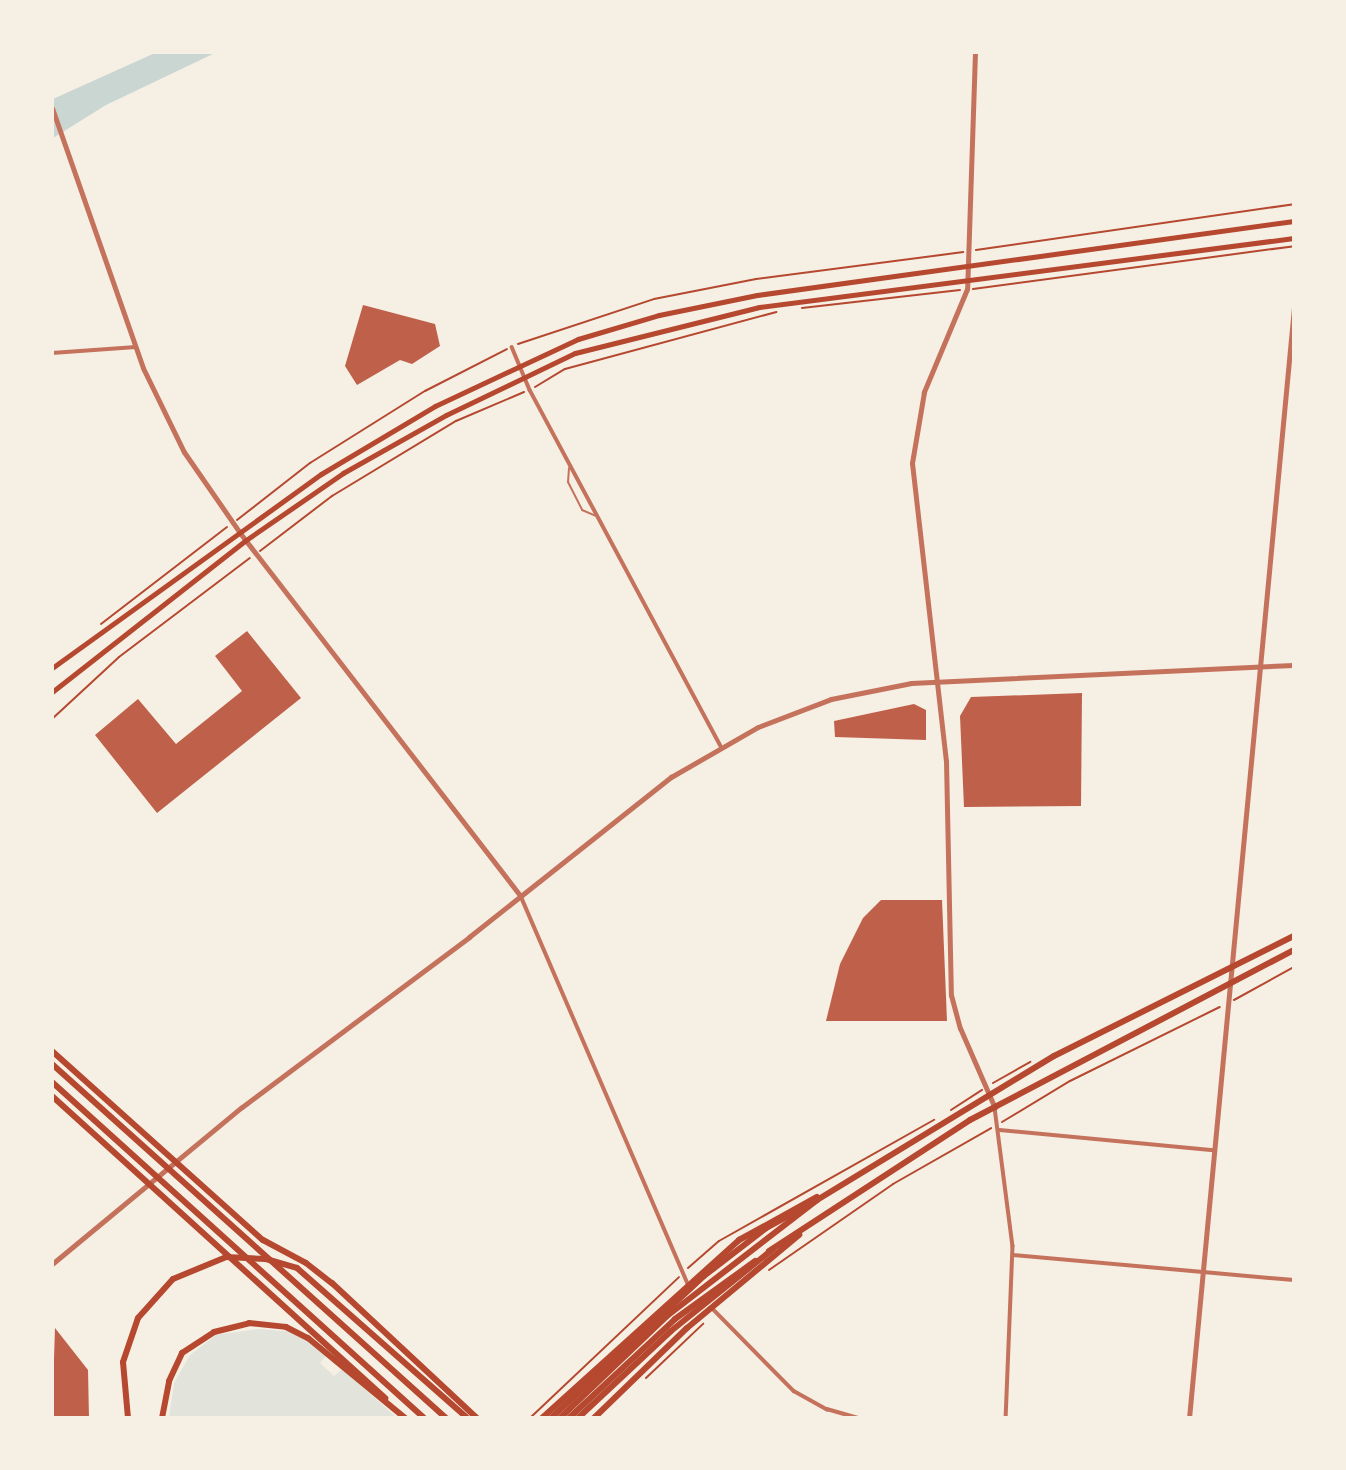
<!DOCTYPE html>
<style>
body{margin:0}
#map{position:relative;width:1346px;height:1470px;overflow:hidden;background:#f6efe4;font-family:Ubuntu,sans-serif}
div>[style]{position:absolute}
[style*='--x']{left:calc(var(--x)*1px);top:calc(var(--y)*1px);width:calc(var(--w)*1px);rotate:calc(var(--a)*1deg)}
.green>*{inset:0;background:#e2e4dc}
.water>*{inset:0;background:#c9d6d2}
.building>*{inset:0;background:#bf614a}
.path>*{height:2px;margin:-1px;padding:0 1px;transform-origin:1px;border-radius:1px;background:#b5482f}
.service>*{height:2px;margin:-1px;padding:0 1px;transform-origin:1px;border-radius:1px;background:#c5725c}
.minor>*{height:3.5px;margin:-1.75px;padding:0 1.75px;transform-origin:1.75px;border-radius:1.75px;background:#c5725c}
.tertiary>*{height:5px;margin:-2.5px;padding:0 2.5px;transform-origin:2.5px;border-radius:2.5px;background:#c5725c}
.secondary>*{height:5px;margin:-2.5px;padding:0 2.5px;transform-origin:2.5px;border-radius:2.5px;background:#b5482f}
.primary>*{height:6px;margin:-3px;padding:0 3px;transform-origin:3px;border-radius:3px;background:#b5482f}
.trunk>*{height:6px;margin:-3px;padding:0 3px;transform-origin:3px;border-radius:3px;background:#b5482f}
span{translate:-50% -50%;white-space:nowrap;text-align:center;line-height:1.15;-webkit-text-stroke:7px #f6efe4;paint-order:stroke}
.frame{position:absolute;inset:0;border:54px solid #f6efe4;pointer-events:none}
</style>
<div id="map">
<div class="green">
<i style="clip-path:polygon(258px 1329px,297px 1332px,327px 1355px,320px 1363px,334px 1376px,342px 1369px,396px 1417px,169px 1418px,174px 1383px,190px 1355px,216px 1335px)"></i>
</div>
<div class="water">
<i style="clip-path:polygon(155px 53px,215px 53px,106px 105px,53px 138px,53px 99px)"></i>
</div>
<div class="building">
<i style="clip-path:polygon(363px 305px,435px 324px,440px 346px,412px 364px,400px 360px,357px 385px,345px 366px)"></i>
<i style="clip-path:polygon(247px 631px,301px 698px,157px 813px,95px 735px,138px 699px,176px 744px,242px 691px,215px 656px)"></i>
<i style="clip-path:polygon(1082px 693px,1081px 806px,964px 807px,960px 716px,971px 697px)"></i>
<i style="clip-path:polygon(914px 704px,926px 710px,926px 740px,835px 737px,834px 721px)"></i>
<i style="clip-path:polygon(881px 900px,942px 900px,947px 1021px,826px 1021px,840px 964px,863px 918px)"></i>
<i style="clip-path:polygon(55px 1328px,88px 1370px,89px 1418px,52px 1418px)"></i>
</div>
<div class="path">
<i style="--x:976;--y:250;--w:321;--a:-8.2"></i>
<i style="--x:973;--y:289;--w:324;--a:-7.6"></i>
<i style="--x:802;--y:308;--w:159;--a:-6.5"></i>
<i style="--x:518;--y:344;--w:143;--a:-18.3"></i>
<i style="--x:654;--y:299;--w:104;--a:-11.1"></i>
<i style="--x:756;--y:279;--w:209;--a:-7.4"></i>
<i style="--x:535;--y:387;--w:35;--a:-31"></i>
<i style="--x:565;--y:369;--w:219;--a:-15.1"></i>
<i style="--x:237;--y:520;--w:93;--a:-38"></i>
<i style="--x:310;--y:463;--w:136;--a:-32.1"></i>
<i style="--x:425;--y:391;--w:92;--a:-27.1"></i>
<i style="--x:260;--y:551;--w:91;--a:-37.4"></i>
<i style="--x:332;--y:496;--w:145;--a:-31.2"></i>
<i style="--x:456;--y:421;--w:74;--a:-23.1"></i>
<i style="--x:101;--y:624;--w:159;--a:-37.6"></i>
<i style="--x:52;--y:719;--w:91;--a:-42.8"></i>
<i style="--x:119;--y:657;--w:164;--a:-37.1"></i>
<i style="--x:1234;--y:1000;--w:68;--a:-28.8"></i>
<i style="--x:993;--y:1083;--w:43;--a:-29.6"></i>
<i style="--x:951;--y:1110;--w:37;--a:-33"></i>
<i style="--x:1002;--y:1122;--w:79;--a:-31.1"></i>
<i style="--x:1070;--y:1081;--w:167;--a:-26.3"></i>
<i style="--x:688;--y:1268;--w:41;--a:-41.1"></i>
<i style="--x:719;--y:1241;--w:247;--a:-29.4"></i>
<i style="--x:769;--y:1270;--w:151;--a:-34.7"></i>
<i style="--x:893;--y:1184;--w:113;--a:-29.7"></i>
<i style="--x:646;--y:1378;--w:79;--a:-43.5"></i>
<i style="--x:530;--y:1418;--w:205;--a:-43.4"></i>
</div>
<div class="service">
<i style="--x:569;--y:468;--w:14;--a:94"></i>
<i style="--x:568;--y:482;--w:31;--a:63"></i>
<i style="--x:582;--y:510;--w:15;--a:23"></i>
</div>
<div class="minor">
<i style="--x:512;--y:347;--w:47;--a:67.3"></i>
<i style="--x:530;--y:390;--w:403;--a:61.8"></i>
<i style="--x:52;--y:353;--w:84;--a:-4.1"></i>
<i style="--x:521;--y:896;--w:421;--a:66.7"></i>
<i style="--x:995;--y:1108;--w:139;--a:82.6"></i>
<i style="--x:1013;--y:1246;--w:172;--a:92.3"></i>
<i style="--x:1000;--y:1130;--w:214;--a:5.4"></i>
<i style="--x:1013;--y:1255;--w:282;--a:5.1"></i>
<i style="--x:713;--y:1309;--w:115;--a:45.4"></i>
<i style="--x:794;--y:1391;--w:38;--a:29"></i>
<i style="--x:827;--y:1409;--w:33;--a:16"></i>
</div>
<div class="tertiary">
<i style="--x:975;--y:52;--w:237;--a:91.9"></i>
<i style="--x:967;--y:289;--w:112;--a:112.7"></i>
<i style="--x:924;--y:392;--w:72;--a:99.6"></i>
<i style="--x:912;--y:463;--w:300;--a:83.5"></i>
<i style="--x:946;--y:761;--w:234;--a:88.8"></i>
<i style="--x:951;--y:995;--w:34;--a:75"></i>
<i style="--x:960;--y:1028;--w:87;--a:66.4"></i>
<i style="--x:52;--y:108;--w:275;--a:70.7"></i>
<i style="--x:143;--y:368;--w:93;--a:64"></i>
<i style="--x:184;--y:452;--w:98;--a:55.3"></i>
<i style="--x:240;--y:533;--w:459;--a:52.3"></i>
<i style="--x:52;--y:1264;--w:246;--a:-39.6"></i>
<i style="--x:242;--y:1107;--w:284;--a:-36.8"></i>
<i style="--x:469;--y:937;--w:258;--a:-38.4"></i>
<i style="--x:671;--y:777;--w:100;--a:-29.9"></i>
<i style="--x:758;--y:727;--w:78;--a:-21"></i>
<i style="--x:831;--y:699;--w:82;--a:-11.3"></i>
<i style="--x:911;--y:683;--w:383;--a:-2.7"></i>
<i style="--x:1189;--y:1418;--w:1115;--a:-84.6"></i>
</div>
<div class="secondary">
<i style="--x:52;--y:668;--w:332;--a:-35.8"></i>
<i style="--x:321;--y:474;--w:133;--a:-30.8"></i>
<i style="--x:435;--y:406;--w:158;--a:-25.1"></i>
<i style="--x:578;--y:339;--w:84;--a:-16.5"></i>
<i style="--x:659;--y:315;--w:100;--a:-11.5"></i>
<i style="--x:757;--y:295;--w:542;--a:-7.85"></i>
<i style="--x:52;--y:692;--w:246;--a:-38.1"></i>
<i style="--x:246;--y:540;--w:118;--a:-34.6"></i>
<i style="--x:343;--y:473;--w:118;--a:-29.4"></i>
<i style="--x:446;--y:415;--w:143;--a:-25.7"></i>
<i style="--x:575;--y:353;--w:190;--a:-14"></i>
<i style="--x:759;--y:307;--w:539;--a:-7.35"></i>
</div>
<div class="primary">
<i style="--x:52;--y:1051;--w:283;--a:41.9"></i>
<i style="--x:263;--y:1240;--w:49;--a:28.1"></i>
<i style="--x:306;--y:1263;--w:33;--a:38"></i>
<i style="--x:332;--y:1283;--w:198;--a:43"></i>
<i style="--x:52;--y:1096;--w:450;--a:42.2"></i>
<i style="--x:769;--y:1251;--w:240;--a:-33.1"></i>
<i style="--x:970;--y:1120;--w:366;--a:-27.7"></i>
<i style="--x:542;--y:1418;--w:266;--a:-42.1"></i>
<i style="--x:739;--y:1240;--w:89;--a:-28.9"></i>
<i style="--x:560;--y:1418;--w:148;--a:-43.6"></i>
<i style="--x:667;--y:1316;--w:190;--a:-37.7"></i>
<i style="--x:817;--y:1200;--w:277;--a:-31.3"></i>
<i style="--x:1054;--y:1056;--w:268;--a:-26.6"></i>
<i style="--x:569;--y:1418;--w:145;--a:-43"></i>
<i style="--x:675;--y:1319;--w:99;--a:-35.9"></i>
<i style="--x:594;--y:1418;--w:129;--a:-44.1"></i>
<i style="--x:687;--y:1328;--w:146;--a:-39.7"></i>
</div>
<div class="trunk">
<i style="--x:52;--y:1064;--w:530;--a:41.94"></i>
<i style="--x:52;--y:1082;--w:501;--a:42.09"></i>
<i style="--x:128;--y:1418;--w:56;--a:-95.1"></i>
<i style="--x:123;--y:1362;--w:46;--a:-71.2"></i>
<i style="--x:138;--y:1318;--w:52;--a:-48.1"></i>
<i style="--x:173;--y:1279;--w:57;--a:-22.5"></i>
<i style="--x:226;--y:1257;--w:40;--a:2.9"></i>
<i style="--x:266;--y:1259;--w:32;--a:16"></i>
<i style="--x:297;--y:1268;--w:227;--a:41.4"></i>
<i style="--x:162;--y:1418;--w:38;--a:-79"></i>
<i style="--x:169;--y:1381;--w:31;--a:-65"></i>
<i style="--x:182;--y:1353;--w:38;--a:-33"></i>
<i style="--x:214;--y:1332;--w:36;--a:-14"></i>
<i style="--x:249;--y:1323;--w:37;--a:6"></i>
<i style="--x:286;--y:1327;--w:25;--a:27"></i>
<i style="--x:308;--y:1338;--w:126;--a:39.5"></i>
<i style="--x:551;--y:1418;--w:209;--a:-42.9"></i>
<i style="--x:704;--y:1276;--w:78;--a:-37.7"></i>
<i style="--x:766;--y:1228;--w:58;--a:-28.8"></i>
<i style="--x:578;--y:1418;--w:127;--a:-43.1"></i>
<i style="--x:671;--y:1331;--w:131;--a:-38.8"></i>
</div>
<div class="frame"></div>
</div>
